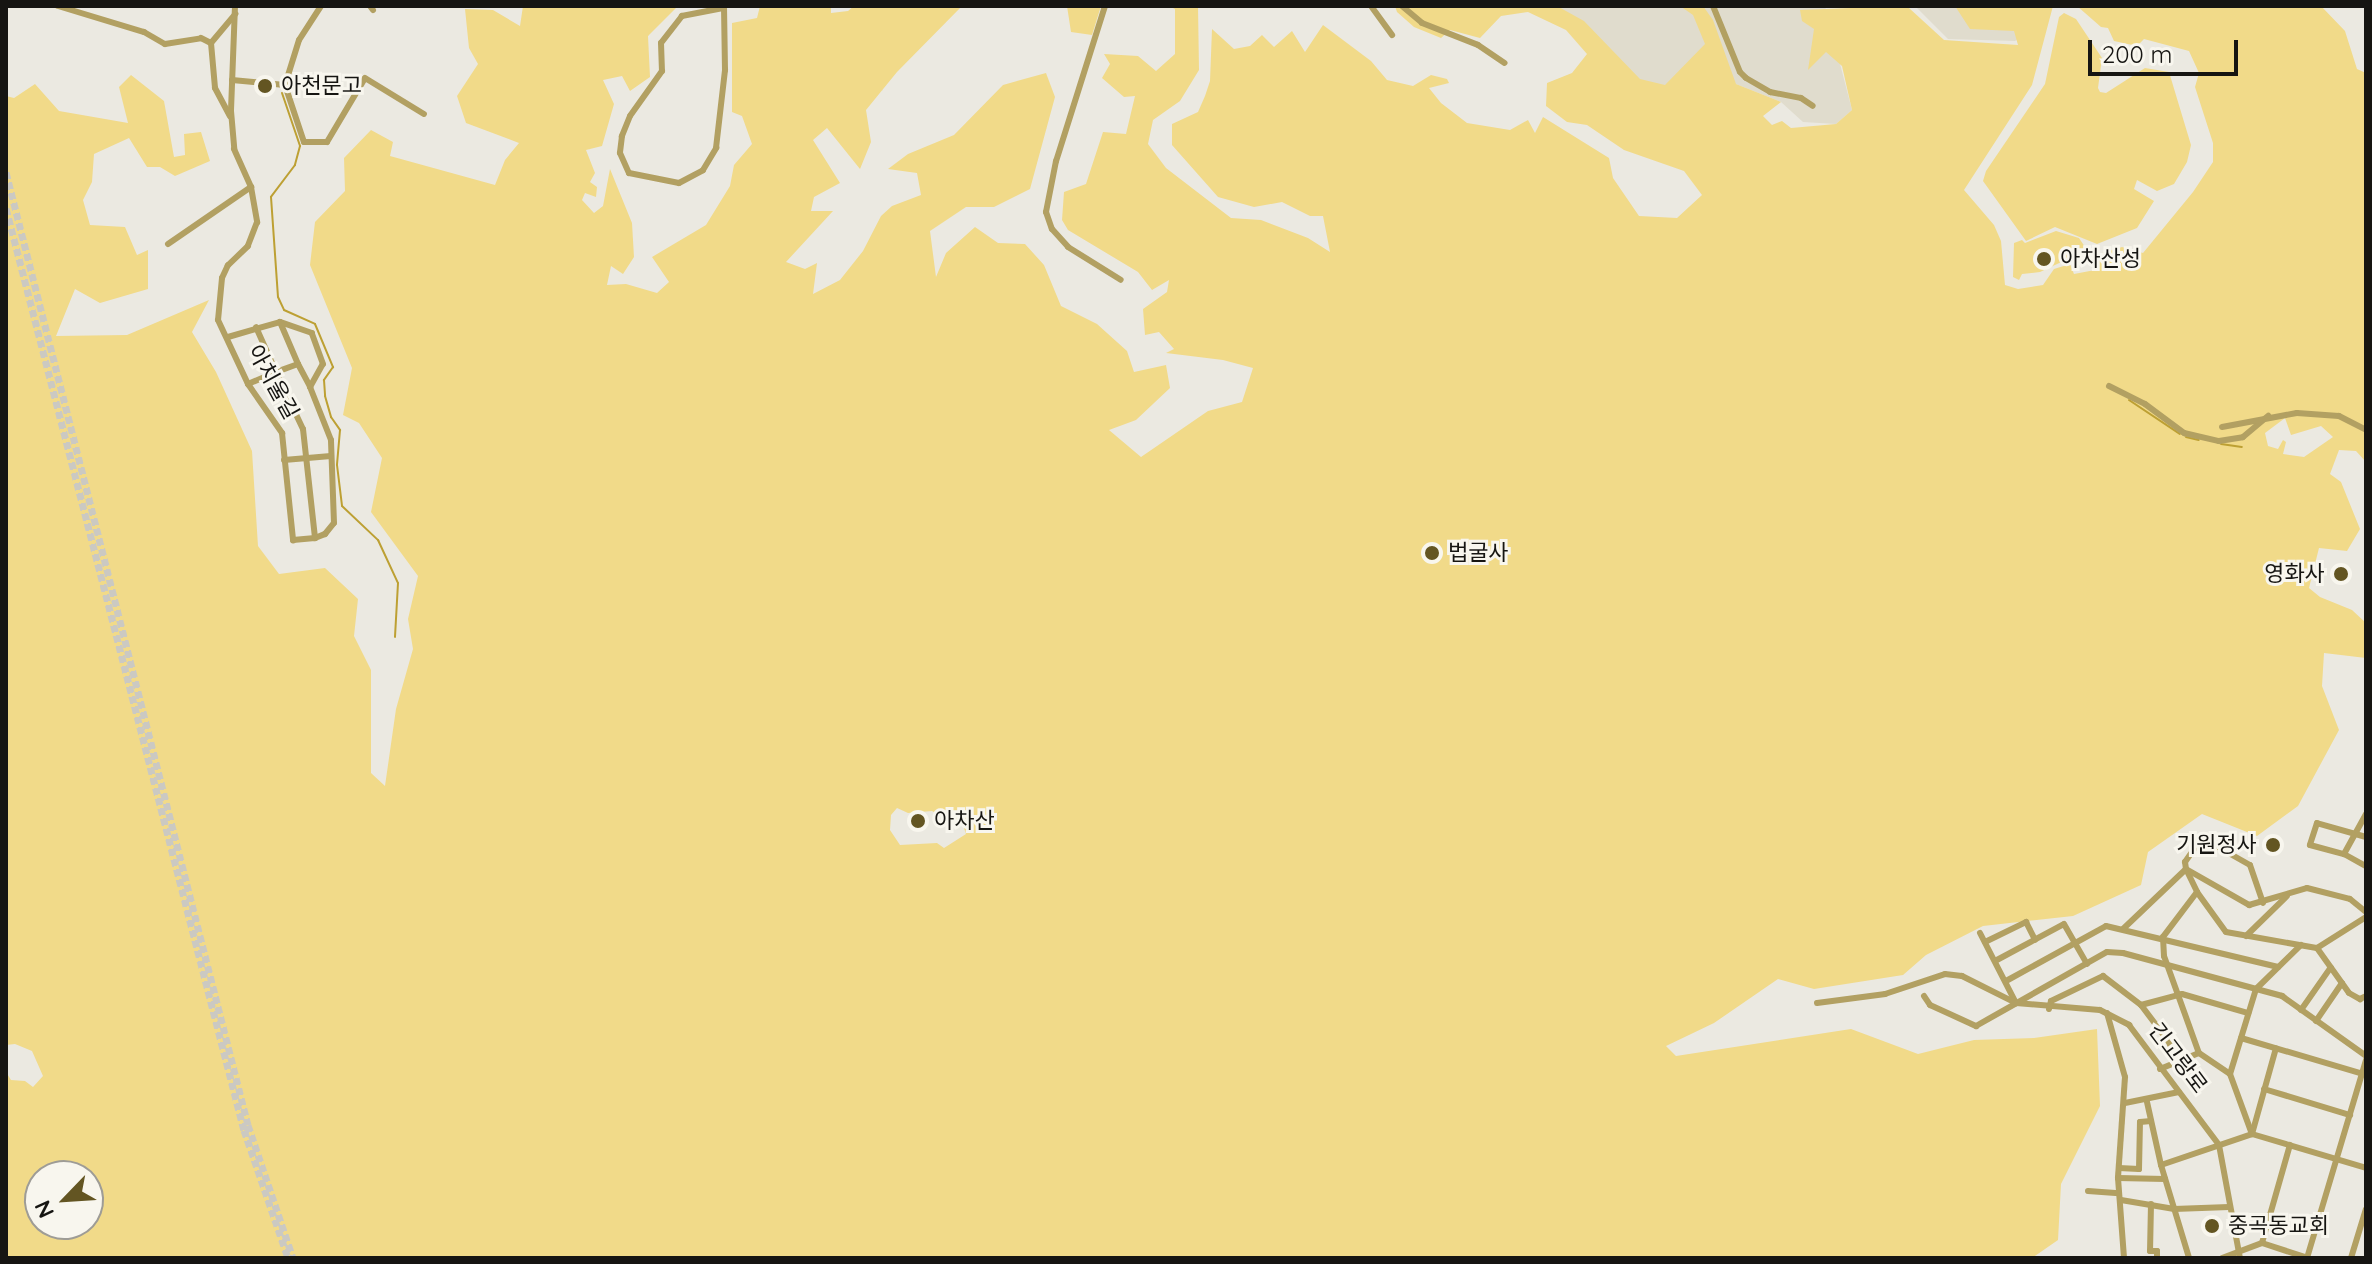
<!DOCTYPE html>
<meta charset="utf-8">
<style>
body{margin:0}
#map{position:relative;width:2372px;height:1264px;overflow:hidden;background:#ebe9e1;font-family:Quicksand,"Noto Sans KR",sans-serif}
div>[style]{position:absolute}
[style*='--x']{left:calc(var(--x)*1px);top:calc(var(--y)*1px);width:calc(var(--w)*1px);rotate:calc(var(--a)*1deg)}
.built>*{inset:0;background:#e0dccd}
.green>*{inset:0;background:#f1da89}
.stream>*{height:2px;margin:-1px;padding:0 1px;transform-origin:1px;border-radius:1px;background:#bda033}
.major-tunnel>*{height:7px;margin-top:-3.5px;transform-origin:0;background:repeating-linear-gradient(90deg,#cbc9c2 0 7px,transparent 0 10.5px)}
.minor>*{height:6px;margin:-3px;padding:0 3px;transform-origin:3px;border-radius:3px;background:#b2a062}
.dots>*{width:22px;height:22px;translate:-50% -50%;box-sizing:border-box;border:4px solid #f8f6ee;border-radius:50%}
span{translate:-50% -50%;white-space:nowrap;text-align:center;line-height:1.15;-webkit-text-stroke:6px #f8f6ee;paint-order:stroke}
.poi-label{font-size:22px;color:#161512}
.left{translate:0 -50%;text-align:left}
.right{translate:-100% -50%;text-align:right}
.street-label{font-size:22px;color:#161512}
.frame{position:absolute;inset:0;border:8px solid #161512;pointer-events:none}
.north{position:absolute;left:24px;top:1160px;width:80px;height:80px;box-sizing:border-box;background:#f8f6ee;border:2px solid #9e9c96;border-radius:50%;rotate:245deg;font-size:22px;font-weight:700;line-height:32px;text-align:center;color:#161512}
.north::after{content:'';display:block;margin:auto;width:28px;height:36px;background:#635522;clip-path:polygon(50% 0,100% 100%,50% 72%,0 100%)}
.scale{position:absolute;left:2088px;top:40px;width:150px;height:36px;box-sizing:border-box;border:4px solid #161512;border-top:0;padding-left:10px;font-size:24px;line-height:28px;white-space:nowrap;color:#161512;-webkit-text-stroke:6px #f8f6ee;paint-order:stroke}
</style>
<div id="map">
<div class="built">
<i style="clip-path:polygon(1556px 6px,1825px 6px,1852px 110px,1836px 124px,1803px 122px,1781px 102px,1736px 84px,1655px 94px)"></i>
<i style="clip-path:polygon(1915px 6px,2031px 6px,2029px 33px,2015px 41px,1948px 39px)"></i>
</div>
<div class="green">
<i style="clip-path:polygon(evenodd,523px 6px,678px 6px,648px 36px,650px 77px,630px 91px,622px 76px,603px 80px,614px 104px,602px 146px,586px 150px,595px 173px,590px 182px,597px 187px,596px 197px,585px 193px,582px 200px,594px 213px,603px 206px,610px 169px,632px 223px,634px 257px,623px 274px,611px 266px,607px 285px,626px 284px,657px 293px,669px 282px,652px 257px,706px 225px,730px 186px,734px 165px,752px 144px,742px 116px,732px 112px,732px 23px,757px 18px,760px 6px,831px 6px,831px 13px,848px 11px,854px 6px,962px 6px,897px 72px,866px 110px,871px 142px,860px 169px,827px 128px,813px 140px,840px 183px,814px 197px,811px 211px,833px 211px,786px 262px,805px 269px,817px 263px,813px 294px,840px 280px,863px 251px,881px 216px,892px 206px,921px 195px,917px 173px,888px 169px,908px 154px,954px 135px,1003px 85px,1046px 73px,1055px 97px,1030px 189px,994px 207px,966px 207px,930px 231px,936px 277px,946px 253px,975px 227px,998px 243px,1025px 244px,1044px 265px,1061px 306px,1097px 324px,1127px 351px,1134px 372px,1166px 365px,1170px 388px,1136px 420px,1109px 430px,1141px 457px,1208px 411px,1242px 402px,1253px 368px,1223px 360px,1166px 353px,1174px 349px,1159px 332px,1145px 335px,1143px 309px,1167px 292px,1169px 280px,1152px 290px,1138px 272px,1068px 230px,1062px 220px,1064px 192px,1086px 184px,1103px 132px,1126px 134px,1135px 96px,1124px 97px,1102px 78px,1110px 64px,1104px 54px,1138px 56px,1156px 71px,1175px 54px,1175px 9px,1169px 6px,1198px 6px,1199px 70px,1180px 101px,1153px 120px,1148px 144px,1166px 168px,1231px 218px,1261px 220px,1308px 238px,1330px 252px,1323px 216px,1310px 216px,1282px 202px,1254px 207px,1218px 197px,1172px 145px,1172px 124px,1198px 112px,1205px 96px,1210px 81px,1212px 29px,1234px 49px,1250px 46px,1262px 35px,1274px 47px,1292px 31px,1305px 52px,1323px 25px,1371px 61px,1387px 80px,1413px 86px,1431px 75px,1447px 79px,1449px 83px,1429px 88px,1441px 103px,1467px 123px,1510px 130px,1528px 120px,1535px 133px,1543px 117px,1609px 158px,1613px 178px,1639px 216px,1677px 218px,1702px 195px,1684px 171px,1624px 150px,1587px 125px,1567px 122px,1546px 106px,1547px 83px,1572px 73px,1587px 54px,1566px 30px,1528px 12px,1501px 16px,1480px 38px,1450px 30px,1441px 38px,1414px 27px,1397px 12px,1395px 6px,1557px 6px,1584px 21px,1640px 79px,1665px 85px,1705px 44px,1693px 15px,1680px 6px,1703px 6px,1713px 20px,1736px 84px,1781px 102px,1763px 116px,1772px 125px,1782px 121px,1791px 128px,1836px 124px,1852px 110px,1842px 66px,1826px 52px,1808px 70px,1814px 29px,1802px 21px,1800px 10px,1901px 6px,1909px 8px,1944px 40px,2018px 45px,2014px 31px,1970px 29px,1955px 6px,2053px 6px,2032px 85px,1964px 190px,1994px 225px,2001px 241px,2005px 285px,2018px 289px,2043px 285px,2054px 269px,2070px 264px,2074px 274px,2095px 270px,2096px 255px,2122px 247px,2143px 253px,2193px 192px,2213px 162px,2213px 143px,2195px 87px,2199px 73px,2189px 51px,2144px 39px,2137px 46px,2114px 41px,2108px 28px,2101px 27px,2077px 6px,2321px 6px,2345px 31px,2357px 69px,2366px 73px,2366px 462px,2356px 451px,2339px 450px,2330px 474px,2341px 482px,2360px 529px,2347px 551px,2319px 548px,2309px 588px,2320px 597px,2352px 610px,2366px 623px,2366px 658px,2324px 653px,2322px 686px,2339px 730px,2298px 806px,2257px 836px,2202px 814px,2148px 852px,2141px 885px,2073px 916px,1983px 926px,1926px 955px,1903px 975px,1814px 989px,1778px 979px,1714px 1023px,1666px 1046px,1676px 1056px,1851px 1029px,1918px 1054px,1974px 1040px,2034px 1038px,2097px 1029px,2100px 1106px,2061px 1184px,2058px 1240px,2032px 1258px,6px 1258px,6px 1072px,11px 1080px,25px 1081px,33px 1087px,43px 1076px,32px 1051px,15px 1044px,6px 1045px,6px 96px,14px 98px,35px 84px,59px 111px,128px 123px,119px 87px,131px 75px,164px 101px,174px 157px,185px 155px,184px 134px,201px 132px,210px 161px,175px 176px,160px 167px,147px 167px,129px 138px,94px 154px,92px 182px,83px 200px,90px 225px,125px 227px,137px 255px,148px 250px,148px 289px,100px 303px,75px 289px,56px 336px,127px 335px,209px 300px,192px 332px,216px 372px,252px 451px,258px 546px,279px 574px,325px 568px,358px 599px,354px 636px,371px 670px,371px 773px,385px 786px,396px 709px,413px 649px,408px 619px,418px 576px,371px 512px,382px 458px,359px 423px,343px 415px,352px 368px,310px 265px,315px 222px,345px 191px,344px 158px,371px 130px,393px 142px,390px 156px,495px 185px,505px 160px,519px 143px,466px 123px,457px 96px,478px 64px,469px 48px,465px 9px,493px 10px,520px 26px,523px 6px,2285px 418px,2291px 435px,2321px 426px,2333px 437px,2304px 457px,2283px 454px,2286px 442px,2283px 440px,2278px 449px,2268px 446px,2265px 433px,2285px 418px,523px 6px,897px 808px,908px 813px,932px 811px,947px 820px,961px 819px,966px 834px,944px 848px,937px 843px,900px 845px,890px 830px,891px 815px,897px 808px,523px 6px,40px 1176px,88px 1176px,88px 1224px,40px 1224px,40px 1176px)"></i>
<i style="clip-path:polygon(1067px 6px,1101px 6px,1092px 35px,1071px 32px)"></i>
<i style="clip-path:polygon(2064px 13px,2076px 19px,2102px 58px,2098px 88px,2100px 92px,2106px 93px,2145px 68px,2169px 72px,2191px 145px,2187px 162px,2174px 184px,2157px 191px,2137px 180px,2134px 189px,2154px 201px,2137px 228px,2097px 244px,2055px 227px,2026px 241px,1983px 181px,1986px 171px,2045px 84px,2059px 17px)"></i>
<i style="clip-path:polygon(2056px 231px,2079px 238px,2087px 250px,2040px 272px,2022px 274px,2019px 280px,2013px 277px,2014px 243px,2022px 240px,2025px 243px)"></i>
</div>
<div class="stream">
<i style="--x:282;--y:93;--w:56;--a:71.2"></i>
<i style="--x:300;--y:146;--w:20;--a:105"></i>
<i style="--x:295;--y:165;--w:40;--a:127"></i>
<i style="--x:271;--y:197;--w:100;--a:86"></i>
<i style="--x:278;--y:297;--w:14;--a:65"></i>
<i style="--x:284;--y:310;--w:34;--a:24"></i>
<i style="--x:315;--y:324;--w:47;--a:67.3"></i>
<i style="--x:333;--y:367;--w:16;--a:125"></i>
<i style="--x:324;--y:380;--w:16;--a:86"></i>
<i style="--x:325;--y:396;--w:22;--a:74"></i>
<i style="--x:331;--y:417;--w:16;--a:55"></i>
<i style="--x:340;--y:430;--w:35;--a:95"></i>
<i style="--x:337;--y:465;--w:41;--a:83"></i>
<i style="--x:342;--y:506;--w:50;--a:43.4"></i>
<i style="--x:378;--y:540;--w:47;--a:65.1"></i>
<i style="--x:398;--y:583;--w:54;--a:93.2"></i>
<i style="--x:2129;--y:400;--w:61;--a:33.7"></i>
<i style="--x:2186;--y:437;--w:13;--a:13"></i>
<i style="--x:2221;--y:444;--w:21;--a:8"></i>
</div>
<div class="major-tunnel">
<i style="--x:6;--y:172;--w:983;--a:75.75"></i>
<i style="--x:248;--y:1125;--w:140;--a:71.3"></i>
<i style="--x:6;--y:208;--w:952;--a:75.53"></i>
<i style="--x:244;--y:1130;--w:135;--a:71"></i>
</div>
<div class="minor">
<i style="--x:58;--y:6;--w:90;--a:16.8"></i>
<i style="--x:144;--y:32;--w:24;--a:30"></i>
<i style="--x:165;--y:44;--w:36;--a:-9"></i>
<i style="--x:201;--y:38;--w:11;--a:27"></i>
<i style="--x:211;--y:43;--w:38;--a:-50"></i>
<i style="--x:235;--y:6;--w:105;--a:92.2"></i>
<i style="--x:231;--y:111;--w:38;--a:85"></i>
<i style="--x:234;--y:149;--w:42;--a:65.9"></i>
<i style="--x:251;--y:187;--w:36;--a:80"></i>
<i style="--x:257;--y:222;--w:26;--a:111"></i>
<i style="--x:248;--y:246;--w:28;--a:136"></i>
<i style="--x:228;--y:265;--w:14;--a:115"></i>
<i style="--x:222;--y:278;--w:42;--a:95.4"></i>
<i style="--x:218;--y:320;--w:71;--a:64.9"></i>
<i style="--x:248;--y:384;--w:60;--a:55.2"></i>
<i style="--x:282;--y:433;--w:108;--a:84.1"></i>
<i style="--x:293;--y:540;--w:22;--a:-5"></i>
<i style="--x:315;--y:538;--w:11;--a:-22"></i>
<i style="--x:325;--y:534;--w:14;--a:-51"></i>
<i style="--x:334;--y:523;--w:83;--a:-92.1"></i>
<i style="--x:331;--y:440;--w:57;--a:-111.6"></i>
<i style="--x:310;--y:387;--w:26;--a:-61"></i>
<i style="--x:323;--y:364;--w:33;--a:-110"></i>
<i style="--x:312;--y:333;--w:34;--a:-161"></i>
<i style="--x:321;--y:6;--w:40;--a:122.9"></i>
<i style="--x:299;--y:40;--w:47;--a:107.3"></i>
<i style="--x:285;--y:85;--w:60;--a:71.6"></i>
<i style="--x:304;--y:142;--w:23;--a:0"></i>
<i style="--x:327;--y:142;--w:74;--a:-59.3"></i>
<i style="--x:365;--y:78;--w:69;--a:31.4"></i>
<i style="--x:370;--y:6;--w:5;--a:53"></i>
<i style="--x:1105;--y:6;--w:163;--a:107.5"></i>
<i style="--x:1056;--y:161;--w:52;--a:101.1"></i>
<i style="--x:1046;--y:212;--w:18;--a:71"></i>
<i style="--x:1052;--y:229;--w:24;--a:48"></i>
<i style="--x:1068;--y:247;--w:62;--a:31.9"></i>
<i style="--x:1371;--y:6;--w:36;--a:54"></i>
<i style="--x:1402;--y:6;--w:26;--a:40"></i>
<i style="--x:1422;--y:23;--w:60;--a:21.4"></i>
<i style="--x:1478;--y:45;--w:32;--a:34"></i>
<i style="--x:1713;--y:6;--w:71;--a:67.8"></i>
<i style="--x:1740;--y:72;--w:8;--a:45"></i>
<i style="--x:1746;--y:78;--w:28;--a:30"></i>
<i style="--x:1770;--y:92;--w:32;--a:11"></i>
<i style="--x:1801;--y:98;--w:14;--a:34"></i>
<i style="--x:723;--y:8;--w:42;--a:169"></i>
<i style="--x:682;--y:16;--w:34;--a:128"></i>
<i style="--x:661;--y:43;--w:28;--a:88"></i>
<i style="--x:662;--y:71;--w:55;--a:125.4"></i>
<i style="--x:630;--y:116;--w:22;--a:112"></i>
<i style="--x:622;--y:136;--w:17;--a:97"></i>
<i style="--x:620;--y:153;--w:22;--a:66"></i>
<i style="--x:629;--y:173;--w:51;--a:11.3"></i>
<i style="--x:679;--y:183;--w:27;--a:-28"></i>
<i style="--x:703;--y:170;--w:26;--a:-59"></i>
<i style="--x:716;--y:148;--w:79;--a:-83.4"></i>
<i style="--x:725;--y:70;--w:64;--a:-90.9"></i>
<i style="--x:211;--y:43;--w:45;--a:84.9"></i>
<i style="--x:215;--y:88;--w:32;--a:62"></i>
<i style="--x:232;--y:80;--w:53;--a:5.4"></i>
<i style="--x:168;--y:244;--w:101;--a:-34.5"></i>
<i style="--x:228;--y:337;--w:54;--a:-16.1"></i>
<i style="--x:280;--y:322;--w:46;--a:66.8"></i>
<i style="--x:298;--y:364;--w:23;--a:160"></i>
<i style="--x:276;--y:372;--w:63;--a:64.7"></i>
<i style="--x:303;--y:429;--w:110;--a:83.7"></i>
<i style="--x:298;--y:364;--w:26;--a:62"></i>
<i style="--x:248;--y:384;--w:30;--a:-23"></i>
<i style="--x:276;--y:372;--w:49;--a:-114"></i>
<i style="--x:2109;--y:386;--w:40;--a:26.6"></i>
<i style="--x:2145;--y:404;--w:49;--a:36.6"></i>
<i style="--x:2184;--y:433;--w:36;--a:13"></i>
<i style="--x:2219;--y:441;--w:24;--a:-9"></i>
<i style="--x:2243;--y:437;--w:33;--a:-40"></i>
<i style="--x:2222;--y:427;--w:76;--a:-10.6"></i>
<i style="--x:2297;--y:413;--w:42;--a:4.1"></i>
<i style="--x:2339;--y:416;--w:30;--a:27"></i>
<i style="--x:284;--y:460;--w:47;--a:-4.9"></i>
<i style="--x:2366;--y:837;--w:51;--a:-164.1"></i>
<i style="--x:2317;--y:823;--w:23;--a:108"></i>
<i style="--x:2310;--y:845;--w:35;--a:15"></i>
<i style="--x:2344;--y:854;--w:25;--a:29"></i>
<i style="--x:2344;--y:854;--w:46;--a:-61.2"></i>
<i style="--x:2186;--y:869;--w:25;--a:64"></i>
<i style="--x:2197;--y:892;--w:49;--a:54.1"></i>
<i style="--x:2226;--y:932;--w:92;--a:10"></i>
<i style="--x:2317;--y:948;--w:55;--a:54.6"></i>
<i style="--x:2349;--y:993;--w:13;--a:29"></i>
<i style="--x:2360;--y:999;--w:7;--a:-27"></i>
<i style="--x:2186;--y:869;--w:73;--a:29.7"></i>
<i style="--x:2249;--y:905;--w:60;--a:-16.3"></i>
<i style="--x:2307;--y:888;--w:44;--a:14.3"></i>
<i style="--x:2350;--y:899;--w:21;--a:39"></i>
<i style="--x:2186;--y:869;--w:7;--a:-98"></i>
<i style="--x:2185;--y:862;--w:29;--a:-55"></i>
<i style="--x:2202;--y:838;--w:55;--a:29.4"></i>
<i style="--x:2250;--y:865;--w:40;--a:71.1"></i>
<i style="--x:2197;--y:892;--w:56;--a:127.1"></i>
<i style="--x:2163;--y:937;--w:19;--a:87"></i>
<i style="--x:2164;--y:956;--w:103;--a:70.2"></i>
<i style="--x:2199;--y:1053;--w:37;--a:34"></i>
<i style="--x:2230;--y:1074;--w:64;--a:69.9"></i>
<i style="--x:2123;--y:929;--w:87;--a:-43.6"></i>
<i style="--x:1980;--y:933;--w:79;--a:62.8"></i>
<i style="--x:2246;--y:936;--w:57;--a:-44.3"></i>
<i style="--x:1985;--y:942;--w:46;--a:-26"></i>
<i style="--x:2026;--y:922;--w:20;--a:63"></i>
<i style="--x:2317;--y:948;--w:58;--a:-32.3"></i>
<i style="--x:1995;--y:961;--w:78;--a:-28.2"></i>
<i style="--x:2064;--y:924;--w:46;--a:60.1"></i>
<i style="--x:2006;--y:981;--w:114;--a:-28.8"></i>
<i style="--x:2106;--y:926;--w:177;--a:13.4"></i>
<i style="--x:1924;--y:996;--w:11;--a:56"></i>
<i style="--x:1930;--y:1005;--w:51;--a:24.5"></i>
<i style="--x:1976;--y:1026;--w:150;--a:-29.5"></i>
<i style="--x:2107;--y:952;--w:16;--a:4"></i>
<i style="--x:2123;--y:953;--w:165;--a:15.1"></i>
<i style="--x:2282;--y:996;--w:103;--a:35.5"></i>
<i style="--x:1817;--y:1003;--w:69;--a:-7.5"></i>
<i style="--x:1885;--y:994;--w:63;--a:-18.4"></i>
<i style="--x:1945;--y:974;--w:17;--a:7"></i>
<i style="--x:1962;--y:976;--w:60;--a:26.6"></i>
<i style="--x:2016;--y:1003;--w:84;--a:4.8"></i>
<i style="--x:2100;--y:1010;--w:33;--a:27"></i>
<i style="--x:2129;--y:1025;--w:150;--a:53.1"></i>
<i style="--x:2219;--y:1145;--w:115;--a:79.5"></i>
<i style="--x:2141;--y:1005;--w:42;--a:-15"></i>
<i style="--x:2182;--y:994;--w:69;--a:16.1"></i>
<i style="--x:2049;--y:1009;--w:8;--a:-76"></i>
<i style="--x:2051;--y:1001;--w:58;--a:-25.7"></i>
<i style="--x:2103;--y:976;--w:48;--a:37.3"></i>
<i style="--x:2141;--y:1005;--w:46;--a:52.9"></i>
<i style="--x:2169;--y:1042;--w:20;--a:70"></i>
<i style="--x:2301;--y:1010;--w:52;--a:-55.1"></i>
<i style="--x:2107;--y:1013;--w:66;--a:74.3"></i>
<i style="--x:2125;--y:1077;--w:101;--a:94"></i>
<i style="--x:2118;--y:1178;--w:80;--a:85.7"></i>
<i style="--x:2316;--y:1021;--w:46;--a:-55.6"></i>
<i style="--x:2241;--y:1038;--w:127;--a:16.4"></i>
<i style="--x:2160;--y:1069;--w:42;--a:-22.3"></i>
<i style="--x:2230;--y:1074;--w:89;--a:-73"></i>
<i style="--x:2256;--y:989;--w:63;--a:-44.4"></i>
<i style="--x:2264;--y:1089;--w:90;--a:16.8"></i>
<i style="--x:2147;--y:1102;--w:65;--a:77.5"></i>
<i style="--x:2161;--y:1165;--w:97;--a:73.2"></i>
<i style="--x:2125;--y:1103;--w:55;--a:-11.5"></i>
<i style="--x:2252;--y:1134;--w:89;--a:-74.4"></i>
<i style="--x:2161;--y:1165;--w:96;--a:-18.8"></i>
<i style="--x:2252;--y:1134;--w:119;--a:16.6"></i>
<i style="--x:2119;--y:1168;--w:20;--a:3"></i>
<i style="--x:2139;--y:1169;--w:47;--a:-88.8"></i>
<i style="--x:2140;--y:1122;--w:11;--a:-5"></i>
<i style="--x:2118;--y:1178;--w:47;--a:1.2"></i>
<i style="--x:2088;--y:1191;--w:31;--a:4"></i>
<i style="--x:2121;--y:1200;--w:54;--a:9.6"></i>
<i style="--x:2174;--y:1209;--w:55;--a:-2.1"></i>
<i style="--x:2151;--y:1204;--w:47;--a:91.2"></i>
<i style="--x:2150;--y:1251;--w:7;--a:0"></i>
<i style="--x:2157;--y:1251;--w:7;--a:90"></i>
<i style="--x:2262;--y:1243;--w:102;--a:-74.1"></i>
<i style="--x:2262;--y:1243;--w:48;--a:18.1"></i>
<i style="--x:2222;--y:1258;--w:43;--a:-20.6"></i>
<i style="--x:2307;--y:1258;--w:207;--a:-73.4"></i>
<i style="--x:2351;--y:1258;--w:51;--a:-73"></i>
</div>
<div class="dots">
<i style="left:265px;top:86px;background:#635522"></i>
<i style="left:2044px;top:259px;background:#635522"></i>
<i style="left:1432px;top:553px;background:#635522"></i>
<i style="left:2341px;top:574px;background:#635522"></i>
<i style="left:918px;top:821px;background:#635522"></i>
<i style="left:2273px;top:845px;background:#635522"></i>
<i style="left:2212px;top:1226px;background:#635522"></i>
</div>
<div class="poi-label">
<span class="left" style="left:281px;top:86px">아천문고</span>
<span class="left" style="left:2060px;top:259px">아차산성</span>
<span class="left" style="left:1448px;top:553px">법굴사</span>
<span class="right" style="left:2325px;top:574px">영화사</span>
<span class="left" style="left:934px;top:821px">아차산</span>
<span class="right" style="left:2257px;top:845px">기원정사</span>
<span class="left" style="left:2228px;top:1226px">중곡동교회</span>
</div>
<div class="street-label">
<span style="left:273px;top:382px;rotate:61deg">아치울길</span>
<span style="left:2178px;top:1058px;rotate:53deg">긴고랑로</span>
</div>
<div class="frame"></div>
<div class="north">N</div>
<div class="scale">200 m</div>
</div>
